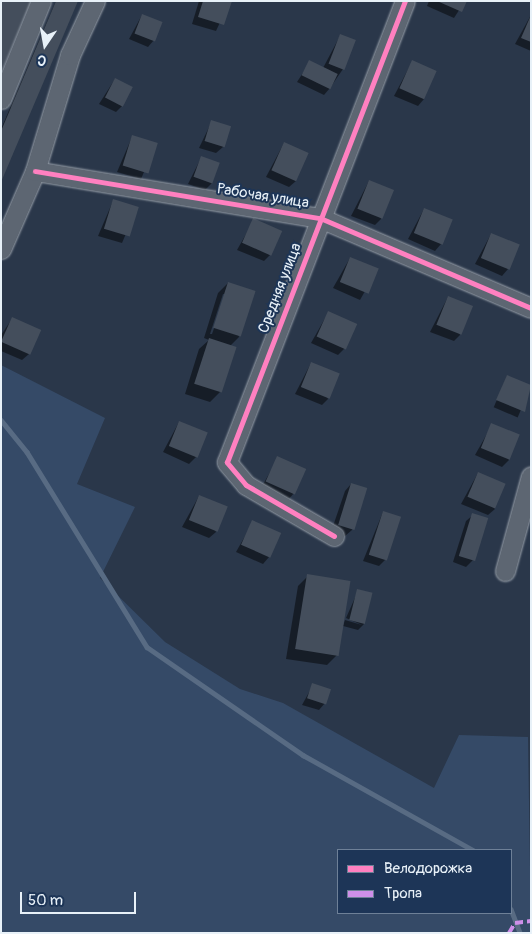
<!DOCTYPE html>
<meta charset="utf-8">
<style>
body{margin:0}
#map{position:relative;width:532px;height:934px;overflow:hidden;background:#2a374a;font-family:Pangolin,sans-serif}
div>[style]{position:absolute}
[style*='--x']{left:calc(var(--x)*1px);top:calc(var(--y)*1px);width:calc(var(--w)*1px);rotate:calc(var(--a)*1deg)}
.green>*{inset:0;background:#354a67}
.shadow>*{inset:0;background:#0007;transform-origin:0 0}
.stream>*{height:4.5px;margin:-2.25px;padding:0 2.25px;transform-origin:2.25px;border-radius:2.25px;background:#586b83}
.building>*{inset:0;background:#444e5c;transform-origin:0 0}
.roads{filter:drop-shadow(0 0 1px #959da7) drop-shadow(0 0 1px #959da7)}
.minor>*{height:19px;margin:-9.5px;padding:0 9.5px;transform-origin:9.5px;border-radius:9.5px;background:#5d6672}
.quiet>*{height:4px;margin-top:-2px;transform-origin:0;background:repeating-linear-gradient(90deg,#ce8fe9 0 8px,transparent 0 12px)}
.cycleway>*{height:5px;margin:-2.5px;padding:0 2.5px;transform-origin:2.5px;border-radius:2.5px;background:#ff80c0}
span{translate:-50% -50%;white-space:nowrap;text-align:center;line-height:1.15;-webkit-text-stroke:4px #1d3557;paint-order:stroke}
.street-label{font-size:15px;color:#e8f1f8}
.frame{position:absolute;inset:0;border:2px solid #e8f1f8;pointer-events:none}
.legend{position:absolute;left:337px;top:849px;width:175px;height:65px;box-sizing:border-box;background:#1d3557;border:1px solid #6e8097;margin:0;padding:6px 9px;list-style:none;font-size:15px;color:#e8f1f8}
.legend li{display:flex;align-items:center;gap:10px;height:25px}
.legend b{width:25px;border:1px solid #6e8097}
.north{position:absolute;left:20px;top:20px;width:50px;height:50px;-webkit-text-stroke:4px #1d3557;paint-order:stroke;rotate:192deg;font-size:14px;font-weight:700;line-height:20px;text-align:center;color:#e8f1f8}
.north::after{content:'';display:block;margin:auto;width:18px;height:22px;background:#e8f1f8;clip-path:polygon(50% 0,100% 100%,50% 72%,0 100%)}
.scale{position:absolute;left:20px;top:892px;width:116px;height:22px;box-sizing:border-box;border:2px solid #e8f1f8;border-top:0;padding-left:6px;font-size:15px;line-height:18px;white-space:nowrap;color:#e8f1f8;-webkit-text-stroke:4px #1d3557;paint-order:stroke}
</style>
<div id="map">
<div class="green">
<i style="clip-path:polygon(evenodd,1px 365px,105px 418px,77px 484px,135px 507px,100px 578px,165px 642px,240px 689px,283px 703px,434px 788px,459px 735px,528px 737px,531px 933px,1px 933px,1px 365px,338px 850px,511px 850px,511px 913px,338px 913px,338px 850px)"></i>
</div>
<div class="shadow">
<i style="clip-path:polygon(56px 1px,77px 1px,1px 179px,1px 129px)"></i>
<i style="clip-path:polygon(199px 1px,230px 1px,216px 31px,192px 24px)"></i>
<i style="clip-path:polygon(429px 1px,465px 1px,454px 18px,427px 6px)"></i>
<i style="clip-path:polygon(142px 15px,154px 40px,148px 47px,129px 39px)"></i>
<i style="clip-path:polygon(531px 15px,531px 51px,515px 44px)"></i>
<i style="clip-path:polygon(340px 36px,343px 69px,330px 88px,324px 95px,297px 82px,310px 62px,323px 68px)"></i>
<i style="clip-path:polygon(412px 62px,424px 99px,418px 106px,394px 96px)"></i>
<i style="clip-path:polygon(115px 79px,122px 106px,116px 112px,99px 104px)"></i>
<i style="clip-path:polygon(212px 121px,223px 147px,216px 153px,199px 148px)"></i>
<i style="clip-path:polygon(132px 137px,156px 144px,141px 179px,117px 172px)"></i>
<i style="clip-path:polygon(284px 143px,296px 181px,289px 187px,266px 177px)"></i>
<i style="clip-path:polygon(201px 158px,212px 183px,205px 190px,188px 184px)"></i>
<i style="clip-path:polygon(369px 181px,381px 219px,375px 225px,351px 216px)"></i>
<i style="clip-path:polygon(113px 201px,137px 208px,122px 243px,98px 236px)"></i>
<i style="clip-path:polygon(424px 209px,441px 244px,435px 251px,408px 239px)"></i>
<i style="clip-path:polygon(254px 220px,270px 255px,264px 261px,237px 250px)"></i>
<i style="clip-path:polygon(491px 234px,508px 269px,502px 276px,475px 264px)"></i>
<i style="clip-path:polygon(350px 258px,377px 270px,360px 300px,333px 288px)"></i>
<i style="clip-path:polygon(evenodd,228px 283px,239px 337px,230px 346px,220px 392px,210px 402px,185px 394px,199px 349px,209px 340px,204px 338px,218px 293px,228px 283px,223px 294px,226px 294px,212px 334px,210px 334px,223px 294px)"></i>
<i style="clip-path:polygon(448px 297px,460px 335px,454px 341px,430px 332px)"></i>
<i style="clip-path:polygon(328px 313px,345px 348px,338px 355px,311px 343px)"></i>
<i style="clip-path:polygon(12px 319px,29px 354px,22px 360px,1px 351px,1px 335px)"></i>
<i style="clip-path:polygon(311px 363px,328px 399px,322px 405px,295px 394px)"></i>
<i style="left:507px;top:376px;width:26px;height:34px;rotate:23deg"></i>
<i style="clip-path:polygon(179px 422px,196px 457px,189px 464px,163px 452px)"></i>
<i style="clip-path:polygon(492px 425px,509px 460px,502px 467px,475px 455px)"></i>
<i style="clip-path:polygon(278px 458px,294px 493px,288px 500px,261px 488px)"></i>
<i style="clip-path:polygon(478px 473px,495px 509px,488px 515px,461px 504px)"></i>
<i style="clip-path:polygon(351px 484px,365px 489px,352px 530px,345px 536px,331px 532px,345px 491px)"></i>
<i style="clip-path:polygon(199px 496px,216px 532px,209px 538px,182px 527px)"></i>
<i style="clip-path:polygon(383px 512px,386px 559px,379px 566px,363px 561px)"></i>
<i style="clip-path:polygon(473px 515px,473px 560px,466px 567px,453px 562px,466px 521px)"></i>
<i style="clip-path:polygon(253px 522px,269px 557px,263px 564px,236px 552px)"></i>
<i style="clip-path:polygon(308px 576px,337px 655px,327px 665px,286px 659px,298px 586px)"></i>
<i style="clip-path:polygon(358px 591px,364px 624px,358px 630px,343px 626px,345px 620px,362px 625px,346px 618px)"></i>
<i style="clip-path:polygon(313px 685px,325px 703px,319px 710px,302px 705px)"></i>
</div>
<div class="stream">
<i style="--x:1;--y:420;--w:41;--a:50.9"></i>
<i style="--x:27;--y:452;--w:229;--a:58.4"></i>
<i style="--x:147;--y:647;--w:190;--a:34.7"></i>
<i style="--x:303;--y:755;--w:195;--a:29.2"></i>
<i style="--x:511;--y:909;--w:26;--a:69"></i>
</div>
<div class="building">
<i style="clip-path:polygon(1px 1px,31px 1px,1px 73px)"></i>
<i style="clip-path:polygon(56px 1px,78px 1px,1px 182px,1px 131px)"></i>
<i style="clip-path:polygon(203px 1px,232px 1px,224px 25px,198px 17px)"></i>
<i style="clip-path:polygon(437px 1px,467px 1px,462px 12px)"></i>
<i style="left:142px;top:14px;width:22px;height:21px;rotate:21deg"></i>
<i style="clip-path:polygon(531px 15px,531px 42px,521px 38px)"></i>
<i style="left:340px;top:34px;width:17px;height:32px;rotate:21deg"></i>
<i style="left:309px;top:60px;width:32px;height:17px;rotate:26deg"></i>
<i style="left:412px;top:60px;width:27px;height:31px;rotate:24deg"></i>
<i style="left:115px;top:78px;width:20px;height:22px;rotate:27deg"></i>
<i style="left:211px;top:120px;width:21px;height:22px;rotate:17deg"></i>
<i style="left:132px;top:135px;width:27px;height:32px;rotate:17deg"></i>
<i style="left:284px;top:142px;width:27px;height:31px;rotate:24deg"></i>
<i style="left:201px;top:156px;width:20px;height:22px;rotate:20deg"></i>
<i style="left:369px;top:180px;width:27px;height:31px;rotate:22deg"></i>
<i style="left:113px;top:199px;width:27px;height:31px;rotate:17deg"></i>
<i style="left:424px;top:208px;width:31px;height:27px;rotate:22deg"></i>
<i style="left:253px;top:218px;width:32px;height:27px;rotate:24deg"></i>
<i style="left:491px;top:233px;width:31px;height:27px;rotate:22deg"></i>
<i style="left:350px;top:257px;width:31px;height:27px;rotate:22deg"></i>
<i style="left:228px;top:282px;width:29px;height:48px;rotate:18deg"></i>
<i style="left:448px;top:296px;width:27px;height:31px;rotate:22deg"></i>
<i style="left:328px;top:311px;width:32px;height:28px;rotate:24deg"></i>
<i style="left:12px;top:317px;width:32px;height:27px;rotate:24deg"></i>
<i style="left:209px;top:338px;width:29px;height:48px;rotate:18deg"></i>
<i style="left:311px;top:362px;width:31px;height:27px;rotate:22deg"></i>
<i style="clip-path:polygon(507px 375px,531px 385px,525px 412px,496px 400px)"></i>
<i style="left:179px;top:421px;width:31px;height:27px;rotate:22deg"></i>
<i style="left:491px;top:423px;width:31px;height:27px;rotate:22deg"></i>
<i style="left:277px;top:456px;width:32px;height:28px;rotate:24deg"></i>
<i style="left:478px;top:472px;width:30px;height:27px;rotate:23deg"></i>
<i style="left:351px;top:483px;width:17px;height:44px;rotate:17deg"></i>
<i style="left:199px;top:495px;width:31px;height:27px;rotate:22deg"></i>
<i style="left:383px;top:511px;width:19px;height:46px;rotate:18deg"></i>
<i style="left:472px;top:513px;width:17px;height:45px;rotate:17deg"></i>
<i style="left:252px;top:520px;width:32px;height:27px;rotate:24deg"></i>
<i style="left:307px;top:574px;width:44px;height:76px;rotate:9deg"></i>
<i style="left:357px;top:589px;width:16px;height:32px;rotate:14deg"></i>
<i style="left:312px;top:683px;width:20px;height:16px;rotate:18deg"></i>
</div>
<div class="roads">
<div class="minor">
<i style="--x:1;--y:99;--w:106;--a:-67.8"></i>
<i style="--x:35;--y:171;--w:289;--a:9.4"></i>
<i style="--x:320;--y:218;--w:229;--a:23.1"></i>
<i style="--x:1;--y:249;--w:85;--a:-66.4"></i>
<i style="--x:35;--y:171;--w:121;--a:-73.2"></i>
<i style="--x:70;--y:55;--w:60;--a:-65.2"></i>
<i style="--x:334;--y:536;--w:102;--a:-149.9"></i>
<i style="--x:246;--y:485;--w:30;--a:-130"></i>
<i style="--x:227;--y:462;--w:494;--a:-68.9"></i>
<i style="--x:505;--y:571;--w:98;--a:-74.7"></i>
</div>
</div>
<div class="quiet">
<i style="--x:509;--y:933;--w:12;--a:-59"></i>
<i style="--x:515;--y:923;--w:16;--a:-7"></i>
</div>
<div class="cycleway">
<i style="--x:35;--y:171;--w:289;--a:9.4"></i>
<i style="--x:320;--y:218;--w:229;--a:23.1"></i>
<i style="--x:334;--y:536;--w:102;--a:-149.9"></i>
<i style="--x:246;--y:485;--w:30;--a:-130"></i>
<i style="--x:227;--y:462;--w:494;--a:-68.9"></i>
</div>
<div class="street-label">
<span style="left:263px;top:196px;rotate:9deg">Рабочая улица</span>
<span style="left:280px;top:288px;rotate:-69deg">Средняя улица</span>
</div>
<div class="frame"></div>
<ul class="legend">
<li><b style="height:6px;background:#ff80c0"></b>Велодорожка</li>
<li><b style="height:6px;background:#ce8fe9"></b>Тропа</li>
</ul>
<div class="north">С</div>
<div class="scale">50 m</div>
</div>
